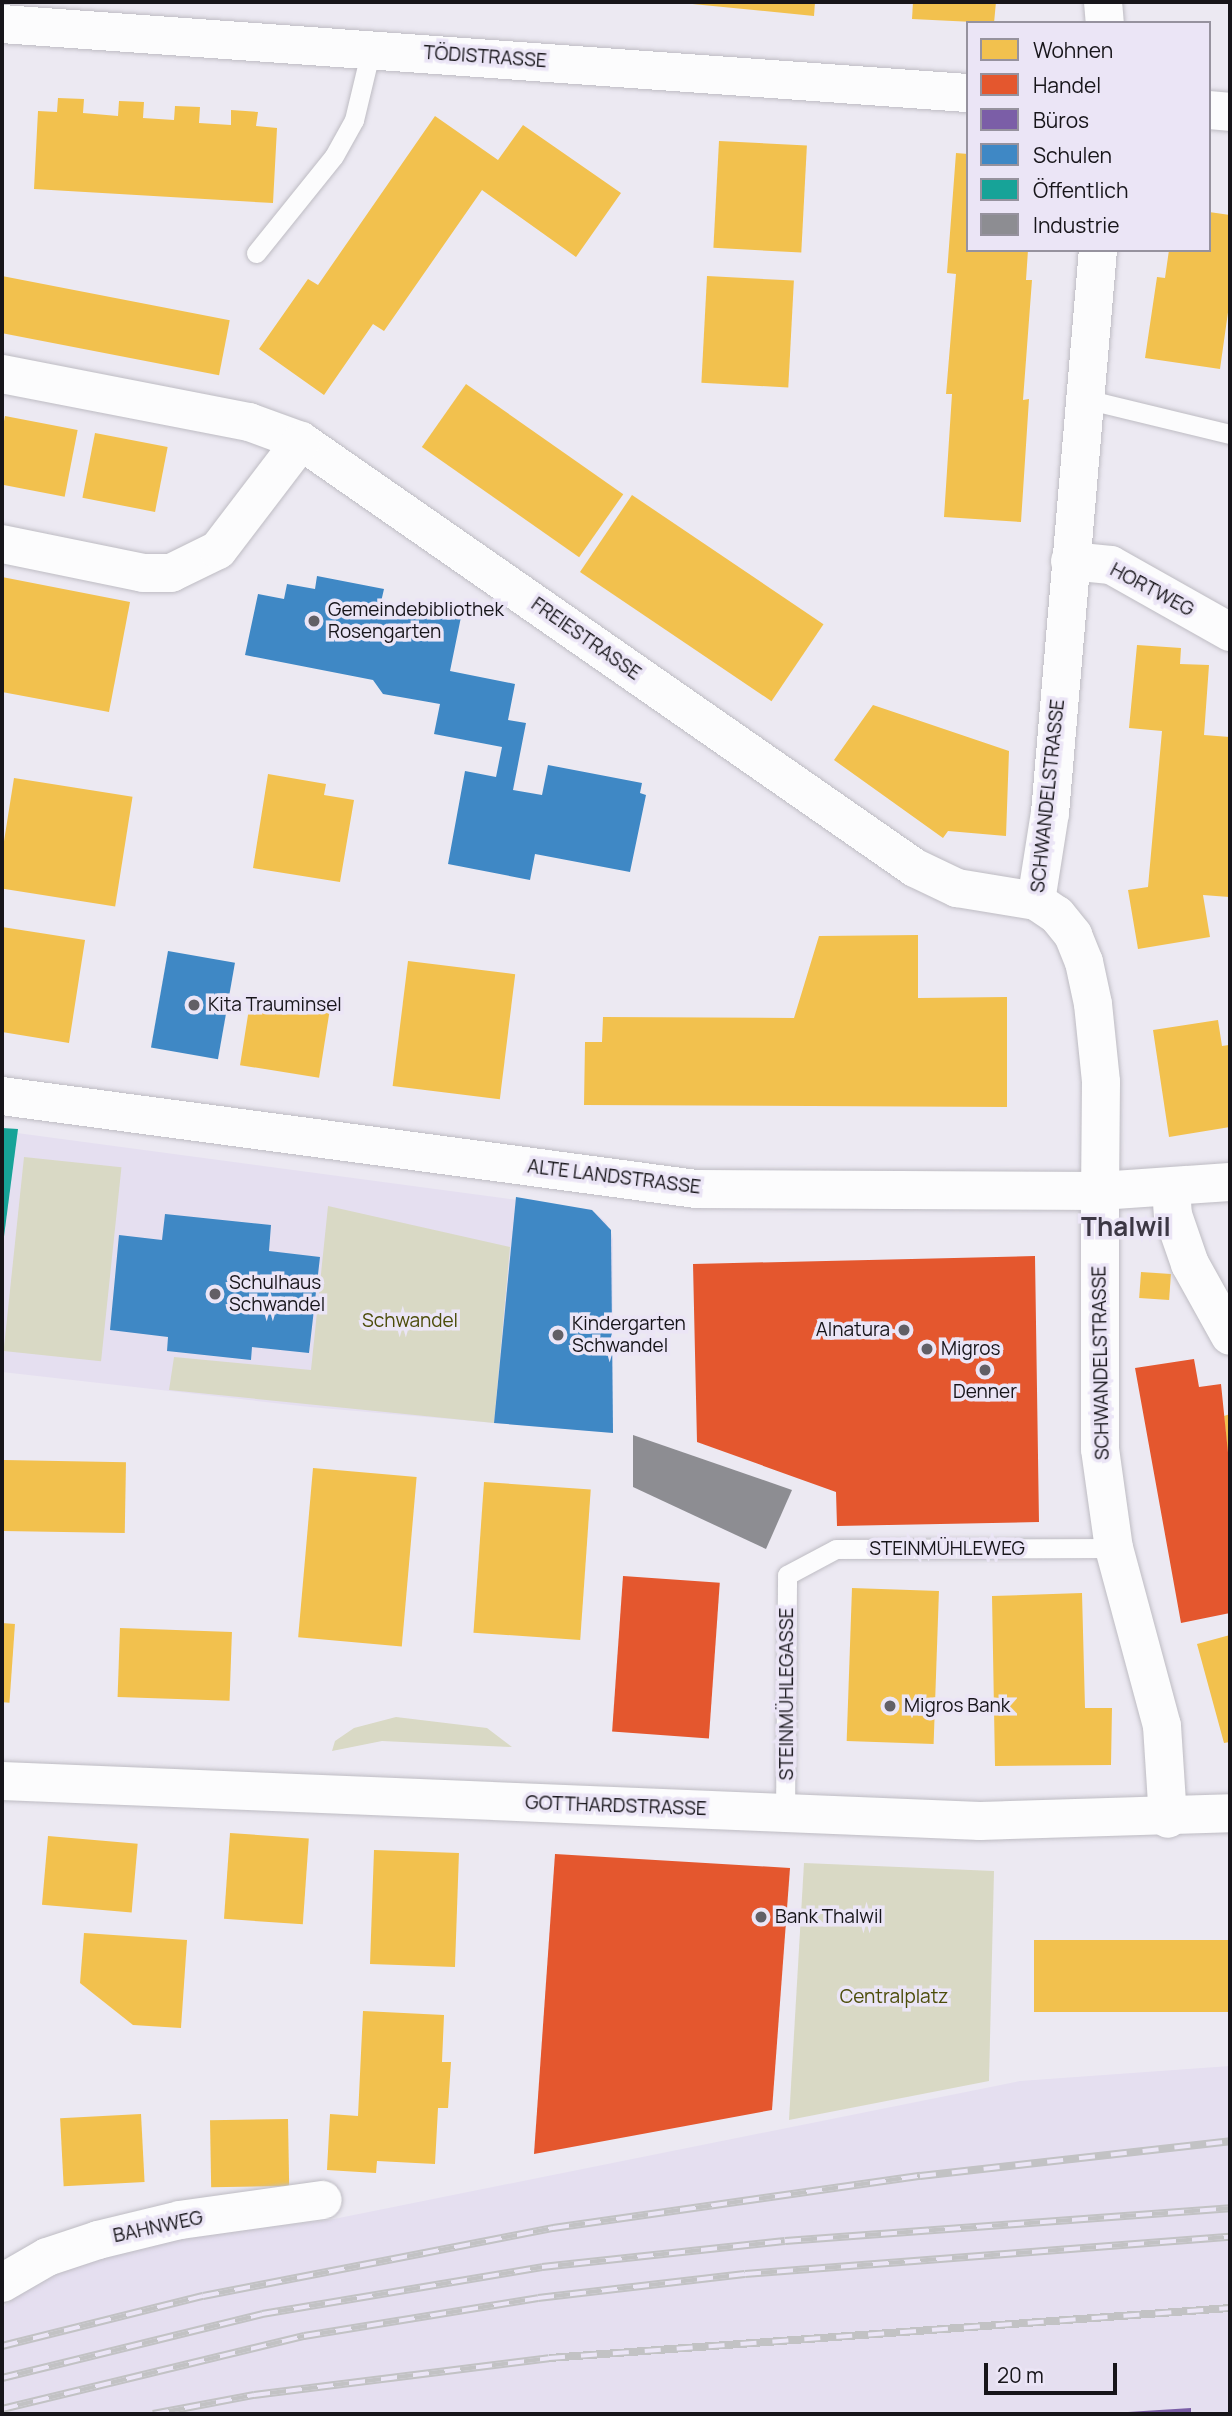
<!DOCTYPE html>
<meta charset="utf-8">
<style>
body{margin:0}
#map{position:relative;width:1232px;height:2416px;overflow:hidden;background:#ece9f2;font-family:Manrope,sans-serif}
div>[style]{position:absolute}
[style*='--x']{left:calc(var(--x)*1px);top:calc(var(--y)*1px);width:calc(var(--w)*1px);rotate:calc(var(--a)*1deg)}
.built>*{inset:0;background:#e5dff0}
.green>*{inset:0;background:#d9d9c5;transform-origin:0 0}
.homes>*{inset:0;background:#f2c14e;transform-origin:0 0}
.shops>*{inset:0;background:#e4572e;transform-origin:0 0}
.offices>*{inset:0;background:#7b5ea7}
.schools>*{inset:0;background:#3f88c5;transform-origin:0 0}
.public>*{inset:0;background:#17a398}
.industry>*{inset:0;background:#8d8d92}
.roads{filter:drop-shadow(0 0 2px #bebcc3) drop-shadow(0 0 2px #bebcc3)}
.service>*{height:19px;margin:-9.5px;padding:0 9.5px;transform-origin:9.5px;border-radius:9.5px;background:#fcfcfd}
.minor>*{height:38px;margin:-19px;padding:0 19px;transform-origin:19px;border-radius:19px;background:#fcfcfd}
.tertiary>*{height:38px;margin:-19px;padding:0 19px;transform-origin:19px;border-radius:19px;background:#fcfcfd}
.rail>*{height:8px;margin-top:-4px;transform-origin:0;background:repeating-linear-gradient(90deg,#ebe5f6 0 16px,#c2c2c4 0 32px);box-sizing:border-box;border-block:2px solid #c2c2c4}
.dots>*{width:19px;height:19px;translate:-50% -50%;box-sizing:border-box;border:4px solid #ebe5f6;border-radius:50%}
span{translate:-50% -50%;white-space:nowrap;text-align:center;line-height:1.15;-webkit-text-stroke:7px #ebe5f6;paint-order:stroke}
.street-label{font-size:19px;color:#17151a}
.poi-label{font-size:19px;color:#17151a}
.left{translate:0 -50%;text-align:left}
.right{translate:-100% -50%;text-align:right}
.park-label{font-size:19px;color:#4c4c09}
.district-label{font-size:26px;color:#3c3744;font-weight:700}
.frame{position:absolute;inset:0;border:4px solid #17151a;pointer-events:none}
.legend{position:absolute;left:966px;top:21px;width:245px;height:231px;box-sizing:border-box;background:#ebe5f6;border:2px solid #96929e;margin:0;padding:9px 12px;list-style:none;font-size:21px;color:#17151a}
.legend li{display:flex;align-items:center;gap:14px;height:35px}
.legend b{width:35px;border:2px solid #96929e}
.scale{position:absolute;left:984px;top:2363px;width:133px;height:32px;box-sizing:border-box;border:4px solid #17151a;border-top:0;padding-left:9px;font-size:21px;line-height:24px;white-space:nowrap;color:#17151a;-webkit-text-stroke:5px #ebe5f6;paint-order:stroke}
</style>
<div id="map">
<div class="built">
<i style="clip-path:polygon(2px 1131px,592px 1210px,606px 1222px,613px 1239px,613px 1433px,310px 1407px,2px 1372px)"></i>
<i style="clip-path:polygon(1230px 2066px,1230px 2414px,2px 2414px,2px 2308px,40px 2277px,171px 2236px,324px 2221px,1020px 2081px)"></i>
</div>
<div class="green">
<i style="left:24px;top:1157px;width:98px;height:195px;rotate:6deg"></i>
<i style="clip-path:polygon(328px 1206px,510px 1247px,494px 1423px,169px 1390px,174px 1357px,311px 1370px)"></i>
<i style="clip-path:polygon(396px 1717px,487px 1728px,512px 1747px,382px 1741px,332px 1751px,335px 1741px,354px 1728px)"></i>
<i style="clip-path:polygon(804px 1863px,994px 1871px,989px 2081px,789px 2120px)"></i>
</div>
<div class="homes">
<i style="clip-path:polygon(672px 2px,815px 2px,814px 16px)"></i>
<i style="clip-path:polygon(913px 2px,996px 2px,994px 23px,912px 19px)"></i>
<i style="clip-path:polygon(58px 98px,84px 99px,83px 113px,118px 116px,119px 101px,144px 102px,143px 118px,174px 120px,175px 106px,200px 107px,199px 123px,231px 125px,231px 110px,258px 112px,256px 126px,277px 128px,273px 203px,34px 189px,38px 111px,57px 112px)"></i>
<i style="clip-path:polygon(435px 116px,498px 160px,523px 125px,621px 193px,576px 257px,482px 190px,384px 331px,373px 324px,324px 395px,259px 349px,308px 279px,318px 285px)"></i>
<i style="left:719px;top:141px;width:88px;height:107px;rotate:3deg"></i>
<i style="clip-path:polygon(956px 153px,968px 154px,968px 250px,1028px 250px,1026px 280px,1032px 280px,1023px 400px,1029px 399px,1021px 522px,944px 517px,952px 394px,946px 394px,956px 274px,947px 273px)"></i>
<i style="clip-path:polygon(1209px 212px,1230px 215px,1230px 298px,1220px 369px,1145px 358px,1157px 277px,1165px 278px,1169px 250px,1209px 250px)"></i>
<i style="left:2px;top:276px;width:232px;height:56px;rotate:11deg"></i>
<i style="left:707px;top:276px;width:87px;height:107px;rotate:3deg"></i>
<i style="left:466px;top:384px;width:192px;height:77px;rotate:35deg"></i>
<i style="left:5px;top:416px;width:74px;height:68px;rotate:11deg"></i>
<i style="left:95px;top:433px;width:74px;height:66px;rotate:11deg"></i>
<i style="left:632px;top:495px;width:231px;height:93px;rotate:34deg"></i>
<i style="clip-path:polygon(2px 577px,130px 602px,109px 712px,2px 692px)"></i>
<i style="clip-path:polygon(1137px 645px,1181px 648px,1180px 664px,1209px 665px,1204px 735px,1230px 737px,1229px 897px,1203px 895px,1210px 937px,1138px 949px,1128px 890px,1148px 887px,1162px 731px,1129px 728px)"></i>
<i style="clip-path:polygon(873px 705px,1009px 751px,1006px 836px,948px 831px,943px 838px,834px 760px)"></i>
<i style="clip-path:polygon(268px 774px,326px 784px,324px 795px,354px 800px,340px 882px,253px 868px)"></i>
<i style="left:14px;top:778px;width:120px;height:111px;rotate:9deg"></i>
<i style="clip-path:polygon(2px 927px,85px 940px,69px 1043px,2px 1032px)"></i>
<i style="clip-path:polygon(918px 935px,918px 998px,1007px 997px,1007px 1107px,584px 1105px,585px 1042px,602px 1042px,603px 1017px,794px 1018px,819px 936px)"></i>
<i style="left:408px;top:961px;width:108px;height:126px;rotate:7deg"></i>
<i style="left:251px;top:996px;width:80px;height:70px;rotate:9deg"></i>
<i style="clip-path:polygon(1218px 1020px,1222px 1046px,1229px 1045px,1230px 1056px,1230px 1127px,1169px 1137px,1153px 1030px)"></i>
<i style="left:1141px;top:1272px;width:30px;height:26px;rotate:4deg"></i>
<i style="clip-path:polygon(1230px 1414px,1230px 1458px,1228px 1458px,1224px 1416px)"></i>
<i style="left:4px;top:1460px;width:122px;height:71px;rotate:1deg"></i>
<i style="left:313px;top:1468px;width:104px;height:170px;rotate:5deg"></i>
<i style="left:484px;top:1482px;width:107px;height:151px;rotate:4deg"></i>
<i style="left:852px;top:1588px;width:87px;height:153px;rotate:2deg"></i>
<i style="clip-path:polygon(1082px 1593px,1085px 1708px,1112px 1708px,1111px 1765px,995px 1766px,992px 1596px)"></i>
<i style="left:2px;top:1623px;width:13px;height:79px;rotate:4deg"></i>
<i style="left:120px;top:1628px;width:112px;height:69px;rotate:2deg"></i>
<i style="clip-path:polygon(1230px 1635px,1230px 1742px,1224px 1743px,1197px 1644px)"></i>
<i style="left:230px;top:1833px;width:79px;height:86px;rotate:4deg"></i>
<i style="left:48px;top:1836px;width:90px;height:69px;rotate:5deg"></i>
<i style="left:374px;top:1850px;width:85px;height:114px;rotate:2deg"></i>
<i style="clip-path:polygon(84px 1933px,187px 1940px,181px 2028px,133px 2025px,80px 1983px)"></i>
<i style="left:1230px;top:1940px;width:72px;height:196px;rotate:90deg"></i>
<i style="clip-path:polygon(363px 2011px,444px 2015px,442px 2062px,451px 2062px,448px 2108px,438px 2108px,435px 2164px,377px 2161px,376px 2173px,327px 2170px,330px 2114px,358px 2116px)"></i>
<i style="left:141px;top:2114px;width:68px;height:81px;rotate:87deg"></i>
<i style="left:288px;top:2119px;width:67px;height:78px;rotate:89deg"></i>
</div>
<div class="shops">
<i style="clip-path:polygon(1035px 1256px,1039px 1522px,837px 1526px,836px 1492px,697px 1442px,693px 1264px)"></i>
<i style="clip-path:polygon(1194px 1359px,1199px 1387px,1221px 1384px,1230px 1472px,1230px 1613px,1181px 1623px,1135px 1368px)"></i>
<i style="left:623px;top:1576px;width:97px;height:156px;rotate:4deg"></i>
<i style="clip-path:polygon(555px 1854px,790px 1868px,772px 2110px,534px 2154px)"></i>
</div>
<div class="offices">
<i style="clip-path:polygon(1191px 2408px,1191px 2414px,1129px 2414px,1128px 2412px)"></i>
</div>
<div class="schools">
<i style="clip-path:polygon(317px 576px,384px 589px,381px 602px,461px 617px,450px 671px,515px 684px,508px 720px,526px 723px,513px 790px,542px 795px,548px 765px,642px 783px,640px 793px,646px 795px,630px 872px,535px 854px,530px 880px,448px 864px,465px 771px,496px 777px,502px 747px,434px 734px,440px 704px,383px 694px,373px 680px,245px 655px,258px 594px,284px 599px,287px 584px,315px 589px)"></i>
<i style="left:168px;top:951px;width:68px;height:98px;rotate:10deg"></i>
<i style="clip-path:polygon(516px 1197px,592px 1210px,611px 1230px,613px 1433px,494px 1423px)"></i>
<i style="clip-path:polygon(165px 1214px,271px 1225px,269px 1251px,320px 1257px,309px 1353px,252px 1347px,251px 1360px,167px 1351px,168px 1337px,110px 1330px,119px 1235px,162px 1240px)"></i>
</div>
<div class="public">
<i style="clip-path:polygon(2px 1128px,18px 1129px,3px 1244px,2px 1244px)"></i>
</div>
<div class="industry">
<i style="clip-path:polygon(633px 1435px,792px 1490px,766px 1549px,633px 1487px)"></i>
</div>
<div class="roads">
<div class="service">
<i style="--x:256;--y:253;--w:124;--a:-51.2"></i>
<i style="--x:334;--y:156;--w:41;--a:-60.9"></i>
<i style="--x:354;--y:120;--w:73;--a:-76.5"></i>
<i style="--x:1085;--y:399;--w:149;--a:13.6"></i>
<i style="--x:785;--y:1813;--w:238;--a:-89.5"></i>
<i style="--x:787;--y:1575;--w:55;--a:-28"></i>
<i style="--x:836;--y:1549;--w:278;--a:-0.2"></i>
</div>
<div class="minor">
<i style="--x:1103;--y:2;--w:21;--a:85"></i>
<i style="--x:2;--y:374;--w:252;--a:11"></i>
<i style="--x:249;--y:422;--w:55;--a:20.1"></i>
<i style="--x:301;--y:441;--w:748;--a:34.82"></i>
<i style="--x:915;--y:868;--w:47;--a:25.5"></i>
<i style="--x:957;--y:888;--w:80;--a:9.3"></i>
<i style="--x:1036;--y:901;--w:25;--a:34"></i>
<i style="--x:1057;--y:915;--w:26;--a:51"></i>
<i style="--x:1073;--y:935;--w:29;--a:68"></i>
<i style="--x:1084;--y:962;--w:43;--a:77.9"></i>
<i style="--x:1093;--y:1004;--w:78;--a:84.1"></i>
<i style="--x:1101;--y:1082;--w:109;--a:90.5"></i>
<i style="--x:2;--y:544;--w:144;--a:11.6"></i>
<i style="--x:143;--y:573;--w:28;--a:0"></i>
<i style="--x:171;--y:573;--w:52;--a:-26.1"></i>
<i style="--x:218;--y:550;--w:137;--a:-52.7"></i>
<i style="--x:1070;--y:561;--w:41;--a:5.6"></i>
<i style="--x:1111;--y:565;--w:137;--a:29.4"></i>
<i style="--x:1036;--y:901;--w:89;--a:-81"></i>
<i style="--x:1050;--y:813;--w:565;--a:-85.13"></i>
<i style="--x:1171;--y:1188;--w:27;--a:86"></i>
<i style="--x:1173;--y:1215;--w:52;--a:70.9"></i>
<i style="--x:1190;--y:1264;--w:82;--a:60.9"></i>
<i style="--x:2;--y:2283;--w:52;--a:-30"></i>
<i style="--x:47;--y:2257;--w:54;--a:-18.4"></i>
<i style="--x:98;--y:2240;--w:84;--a:-13.7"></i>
<i style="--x:180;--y:2220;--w:144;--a:-8"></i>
</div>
<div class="tertiary">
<i style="--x:2;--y:24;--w:968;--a:4.09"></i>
<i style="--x:1209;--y:110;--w:21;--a:5"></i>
<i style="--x:2;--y:1096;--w:700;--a:7.63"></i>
<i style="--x:696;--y:1189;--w:404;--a:0.3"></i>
<i style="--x:1100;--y:1191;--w:130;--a:-4"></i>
<i style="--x:1100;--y:1191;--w:258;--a:90"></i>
<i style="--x:1100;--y:1449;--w:100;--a:82"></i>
<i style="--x:1114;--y:1548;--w:184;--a:74.9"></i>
<i style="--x:1162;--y:1726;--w:93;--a:86.3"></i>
<i style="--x:2;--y:1781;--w:979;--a:2.34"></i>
<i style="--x:980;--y:1821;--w:250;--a:-1.8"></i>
</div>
</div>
<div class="rail">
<i style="--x:2;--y:2346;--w:207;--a:-14"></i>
<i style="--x:203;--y:2296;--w:357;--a:-11"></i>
<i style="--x:553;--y:2228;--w:371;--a:-8.1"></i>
<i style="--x:920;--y:2176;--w:312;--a:-6.4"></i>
<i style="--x:2;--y:2378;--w:268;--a:-13.8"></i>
<i style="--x:262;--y:2314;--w:284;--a:-9.5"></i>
<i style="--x:542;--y:2267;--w:244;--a:-6.1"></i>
<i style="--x:785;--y:2241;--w:446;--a:-4.2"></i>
<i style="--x:2;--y:2409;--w:311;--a:-13.6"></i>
<i style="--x:304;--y:2336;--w:237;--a:-9.2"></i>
<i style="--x:538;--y:2298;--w:208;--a:-6.6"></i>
<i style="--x:745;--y:2274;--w:486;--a:-4.4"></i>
<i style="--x:153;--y:2414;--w:103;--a:-10.7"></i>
<i style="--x:254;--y:2395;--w:297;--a:-7.1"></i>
<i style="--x:549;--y:2358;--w:683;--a:-4.2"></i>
</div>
<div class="dots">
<i style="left:314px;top:621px;background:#625f66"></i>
<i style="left:194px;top:1005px;background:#625f66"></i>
<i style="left:215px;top:1294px;background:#625f66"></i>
<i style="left:904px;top:1330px;background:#625f66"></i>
<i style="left:558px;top:1335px;background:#625f66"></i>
<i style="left:927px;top:1349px;background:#625f66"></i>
<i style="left:985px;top:1370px;background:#625f66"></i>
<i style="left:890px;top:1706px;background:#625f66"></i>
<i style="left:761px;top:1917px;background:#625f66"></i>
</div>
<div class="street-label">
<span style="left:485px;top:57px;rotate:4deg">TÖDISTRASSE</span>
<span style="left:1152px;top:590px;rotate:28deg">HORTWEG</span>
<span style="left:586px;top:639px;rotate:35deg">FREIESTRASSE</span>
<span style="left:1048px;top:796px;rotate:-84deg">SCHWANDELSTRASSE</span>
<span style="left:614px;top:1177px;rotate:7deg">ALTE LANDSTRASSE</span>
<span style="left:1101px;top:1363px;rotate:-91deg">SCHWANDELSTRASSE</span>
<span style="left:947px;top:1549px">STEINMÜHLEWEG</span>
<span style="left:787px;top:1694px;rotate:-90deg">STEINMÜHLEGASSE</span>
<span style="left:616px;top:1806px;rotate:2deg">GOTTHARDSTRASSE</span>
<span style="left:158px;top:2227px;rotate:-12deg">BAHNWEG</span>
</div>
<div class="poi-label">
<span class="left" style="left:328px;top:621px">Gemeindebibliothek<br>Rosengarten</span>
<span class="left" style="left:208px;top:1005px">Kita Trauminsel</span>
<span class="left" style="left:229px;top:1294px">Schulhaus<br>Schwandel</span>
<span class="left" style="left:572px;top:1335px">Kindergarten<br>Schwandel</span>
<span class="right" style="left:890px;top:1330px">Alnatura</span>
<span class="left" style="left:941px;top:1349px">Migros</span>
<span style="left:985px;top:1392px">Denner</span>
<span class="left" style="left:904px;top:1706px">Migros Bank</span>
<span class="left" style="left:775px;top:1917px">Bank Thalwil</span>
</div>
<div class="park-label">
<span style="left:410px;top:1321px">Schwandel</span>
<span style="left:894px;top:1997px">Centralplatz</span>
</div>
<div class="district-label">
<span style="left:1126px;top:1227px">Thalwil</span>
</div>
<div class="frame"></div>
<ul class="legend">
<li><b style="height:19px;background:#f2c14e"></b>Wohnen</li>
<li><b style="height:19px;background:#e4572e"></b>Handel</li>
<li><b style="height:19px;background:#7b5ea7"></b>Büros</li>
<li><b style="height:19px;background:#3f88c5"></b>Schulen</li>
<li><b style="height:19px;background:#17a398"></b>Öffentlich</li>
<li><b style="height:19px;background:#8d8d92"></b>Industrie</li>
</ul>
<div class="scale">20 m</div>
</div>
